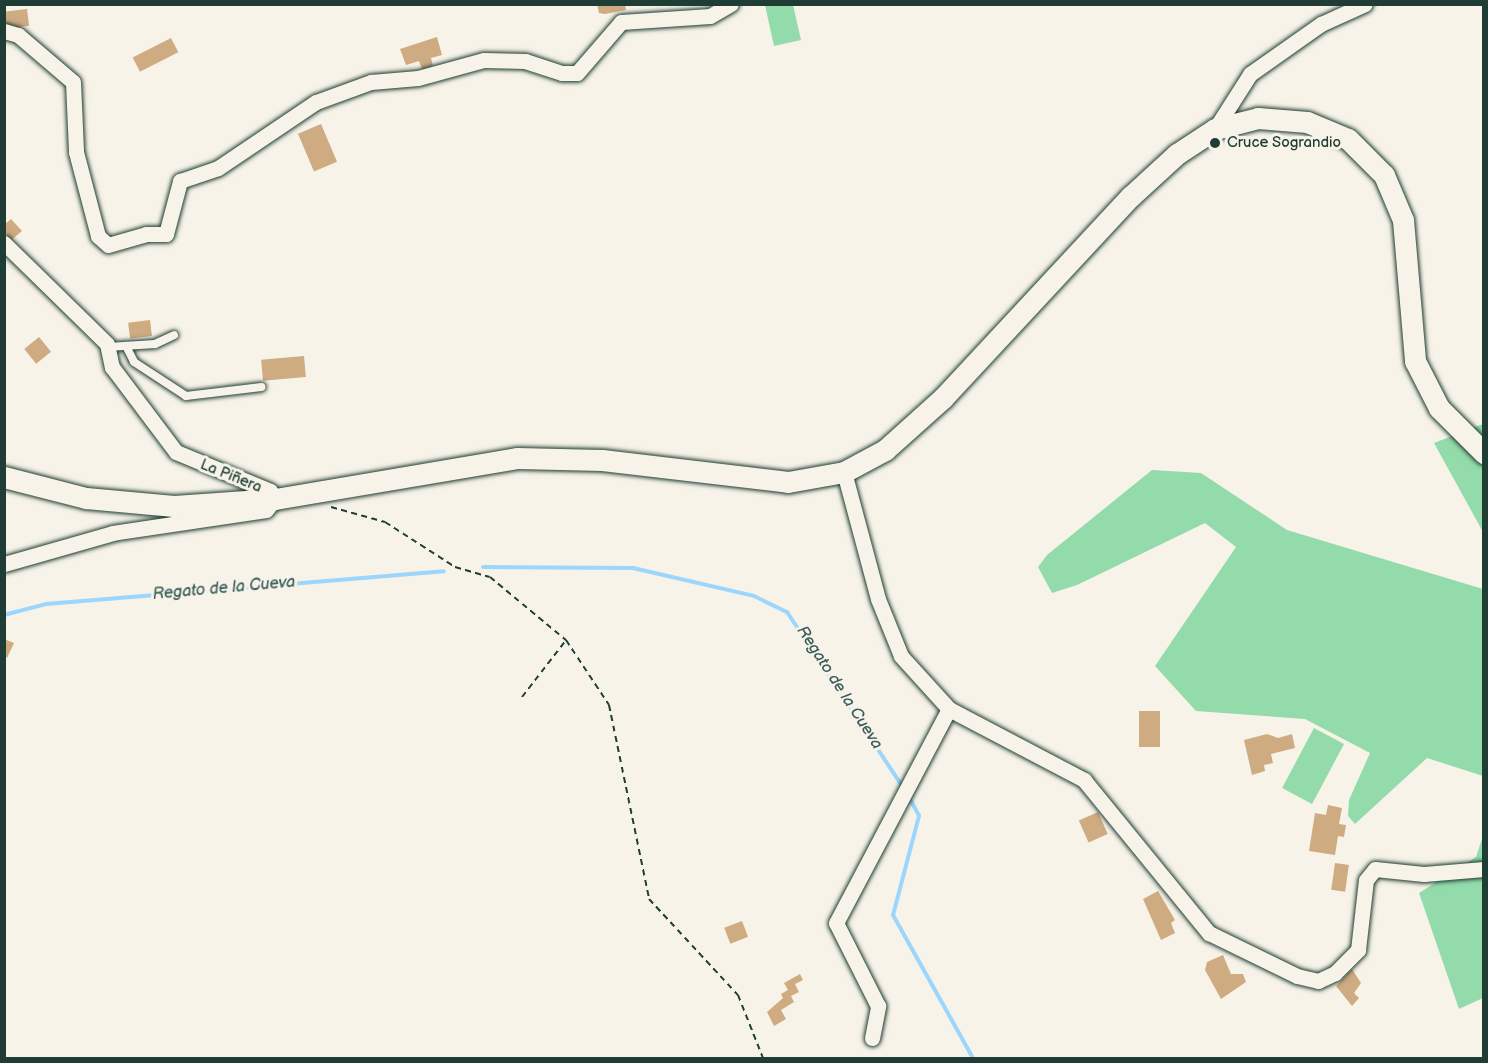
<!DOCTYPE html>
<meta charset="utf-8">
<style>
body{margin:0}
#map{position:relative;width:1488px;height:1063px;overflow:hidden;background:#f7f3e8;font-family:"Balsamiq Sans",sans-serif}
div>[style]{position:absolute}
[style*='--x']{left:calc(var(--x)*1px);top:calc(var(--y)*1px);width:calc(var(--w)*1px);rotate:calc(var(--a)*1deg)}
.green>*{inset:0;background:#93dbaa;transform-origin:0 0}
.stream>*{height:4px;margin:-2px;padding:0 2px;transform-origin:2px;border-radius:2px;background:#9cd6fc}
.building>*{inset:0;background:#cfab81;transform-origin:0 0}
.path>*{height:2px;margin-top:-1px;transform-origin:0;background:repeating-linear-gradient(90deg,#1f3d34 0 6px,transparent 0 10.5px)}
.roads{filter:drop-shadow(0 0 2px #1f3d34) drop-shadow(0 0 2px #1f3d34)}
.lane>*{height:8px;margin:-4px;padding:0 4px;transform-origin:4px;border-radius:4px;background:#f7f3e8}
.street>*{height:15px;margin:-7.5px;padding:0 7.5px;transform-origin:7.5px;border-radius:7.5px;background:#f7f3e8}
.secondary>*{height:21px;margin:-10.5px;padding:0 10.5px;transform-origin:10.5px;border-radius:10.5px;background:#f7f3e8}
.dots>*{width:16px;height:16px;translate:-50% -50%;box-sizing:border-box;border:3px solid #f7f3e8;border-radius:50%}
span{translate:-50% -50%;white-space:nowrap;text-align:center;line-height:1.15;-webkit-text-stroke:6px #f7f3e8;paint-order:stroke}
.poi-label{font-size:15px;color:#1f3d34}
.left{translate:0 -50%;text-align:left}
.street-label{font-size:15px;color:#1f3d34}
.water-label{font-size:16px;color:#385c5c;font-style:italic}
.frame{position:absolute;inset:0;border:6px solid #1f3d34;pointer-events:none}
</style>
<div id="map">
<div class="green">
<i style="clip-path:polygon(765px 5px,793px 5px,801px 40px,774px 46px)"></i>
<i style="clip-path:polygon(1483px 424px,1483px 532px,1434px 443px)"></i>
<i style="clip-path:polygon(1152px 470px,1201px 473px,1287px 530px,1483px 589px,1483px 776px,1427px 758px,1355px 824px,1348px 816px,1349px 800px,1370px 753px,1305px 719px,1196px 711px,1155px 666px,1236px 547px,1205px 523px,1077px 585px,1052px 593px,1038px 567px,1047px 555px)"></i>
<i style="left:1314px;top:728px;width:34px;height:68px;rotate:28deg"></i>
<i style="clip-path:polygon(1483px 836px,1483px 998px,1459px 1009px,1419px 893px,1476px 857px)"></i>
</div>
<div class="stream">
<i style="--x:483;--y:567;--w:150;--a:0.4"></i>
<i style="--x:633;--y:568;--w:124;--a:13"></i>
<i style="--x:754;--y:596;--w:37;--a:26"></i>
<i style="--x:787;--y:612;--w:206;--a:56.5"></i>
<i style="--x:4;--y:615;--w:43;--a:-14.7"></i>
<i style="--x:46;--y:604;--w:399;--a:-4.7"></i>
<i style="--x:909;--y:797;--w:21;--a:62"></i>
<i style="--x:919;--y:816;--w:102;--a:104.7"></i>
<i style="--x:893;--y:915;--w:164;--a:60.8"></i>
</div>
<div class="building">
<i style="clip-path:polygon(597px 4px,625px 4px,626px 10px,605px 14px,599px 13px)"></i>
<i style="left:27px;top:9px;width:17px;height:23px;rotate:83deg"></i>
<i style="clip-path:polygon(437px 37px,442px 55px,431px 58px,433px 66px,422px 69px,419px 61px,406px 65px,400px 49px)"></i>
<i style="left:171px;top:38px;width:16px;height:43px;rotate:63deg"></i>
<i style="left:321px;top:124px;width:41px;height:25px;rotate:67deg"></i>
<i style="clip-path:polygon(11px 219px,22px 231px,9px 242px,4px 225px)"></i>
<i style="left:150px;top:320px;width:16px;height:22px;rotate:83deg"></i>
<i style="left:39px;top:337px;width:19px;height:19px;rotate:51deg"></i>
<i style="left:304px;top:356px;width:21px;height:43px;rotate:85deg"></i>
<i style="clip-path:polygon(4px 639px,14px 643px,7px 658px,4px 656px)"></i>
<i style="left:1139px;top:711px;width:21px;height:36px"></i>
<i style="clip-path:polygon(1267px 734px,1278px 738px,1292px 734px,1295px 748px,1271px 754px,1273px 763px,1264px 765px,1265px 771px,1252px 775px,1244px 740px)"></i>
<i style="clip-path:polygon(1328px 805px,1342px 808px,1339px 824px,1346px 825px,1344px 837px,1338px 836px,1335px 855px,1309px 851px,1315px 813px,1326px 815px)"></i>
<i style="left:1098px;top:812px;width:24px;height:21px;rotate:66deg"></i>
<i style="left:1335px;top:863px;width:14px;height:27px;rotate:8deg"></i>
<i style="clip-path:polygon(1158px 891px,1175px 920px,1171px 923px,1175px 933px,1161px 940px,1143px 899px)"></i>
<i style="left:742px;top:921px;width:17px;height:19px;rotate:69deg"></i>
<i style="clip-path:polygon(1223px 955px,1231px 974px,1243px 974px,1246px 982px,1221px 999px,1205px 970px,1207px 962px)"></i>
<i style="clip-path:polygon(1352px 969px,1361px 983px,1354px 993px,1359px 998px,1352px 1006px,1336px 986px)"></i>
<i style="clip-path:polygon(800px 974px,803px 980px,795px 984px,799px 992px,791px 996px,794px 1002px,781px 1010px,786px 1019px,774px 1026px,767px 1012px,783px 998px,781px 994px,788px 990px,784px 983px)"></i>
</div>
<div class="path">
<i style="--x:331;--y:507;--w:56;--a:15.5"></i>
<i style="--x:385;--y:522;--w:83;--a:32.7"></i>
<i style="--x:455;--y:567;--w:36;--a:16"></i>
<i style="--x:490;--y:577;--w:99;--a:39.7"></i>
<i style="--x:566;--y:640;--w:78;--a:56.5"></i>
<i style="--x:609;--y:705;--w:198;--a:78.3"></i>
<i style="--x:649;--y:899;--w:131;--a:47.2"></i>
<i style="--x:738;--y:995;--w:68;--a:68.4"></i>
<i style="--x:522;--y:697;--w:72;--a:-52.3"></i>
</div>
<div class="roads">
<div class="lane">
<i style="--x:126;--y:346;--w:18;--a:63"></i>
<i style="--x:134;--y:362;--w:62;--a:33.2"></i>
<i style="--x:186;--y:396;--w:76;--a:-6.8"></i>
<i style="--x:108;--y:347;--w:47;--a:-3.7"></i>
<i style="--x:155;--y:344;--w:21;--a:-25"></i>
</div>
<div class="street">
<i style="--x:4;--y:31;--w:15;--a:16"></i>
<i style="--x:18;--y:35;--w:72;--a:40.5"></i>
<i style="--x:73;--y:82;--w:70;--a:87.5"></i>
<i style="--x:76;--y:152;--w:87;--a:75.3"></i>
<i style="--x:98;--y:236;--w:13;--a:42"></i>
<i style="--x:108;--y:245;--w:40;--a:-16"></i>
<i style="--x:146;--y:234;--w:20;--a:0"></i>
<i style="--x:166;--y:234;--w:55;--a:-75.2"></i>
<i style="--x:180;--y:181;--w:40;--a:-18.9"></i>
<i style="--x:218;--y:168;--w:118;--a:-34"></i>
<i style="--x:316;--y:102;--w:59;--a:-20"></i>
<i style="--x:371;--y:82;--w:47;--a:-4.9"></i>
<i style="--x:418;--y:78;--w:68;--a:-15.3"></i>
<i style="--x:484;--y:60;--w:41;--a:1.4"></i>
<i style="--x:525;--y:61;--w:39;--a:18"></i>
<i style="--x:562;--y:73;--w:15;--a:0"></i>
<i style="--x:577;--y:73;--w:67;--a:-49.2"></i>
<i style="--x:621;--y:22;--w:89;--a:-3.9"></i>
<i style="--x:710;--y:16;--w:24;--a:-30"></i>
<i style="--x:1215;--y:129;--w:65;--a:-57.5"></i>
<i style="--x:1250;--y:74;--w:87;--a:-35.2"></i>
<i style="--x:1321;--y:24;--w:48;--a:-24.4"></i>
<i style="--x:4;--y:243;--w:144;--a:44.4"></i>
<i style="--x:107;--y:344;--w:24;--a:78"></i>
<i style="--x:112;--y:367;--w:106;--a:53"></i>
<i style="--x:176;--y:452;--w:102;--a:22.5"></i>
<i style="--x:270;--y:491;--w:9;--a:58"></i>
<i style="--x:275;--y:499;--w:14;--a:129"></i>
<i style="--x:266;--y:510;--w:155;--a:171.5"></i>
<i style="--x:113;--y:533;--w:113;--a:164.1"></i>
<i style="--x:844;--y:472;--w:131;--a:75"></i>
<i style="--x:878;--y:599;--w:61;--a:68"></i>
<i style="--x:901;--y:656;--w:72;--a:47.8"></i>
<i style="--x:949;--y:709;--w:153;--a:27.7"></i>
<i style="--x:1084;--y:780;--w:198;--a:50.8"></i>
<i style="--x:1209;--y:933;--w:98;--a:26"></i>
<i style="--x:1297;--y:976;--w:22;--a:13"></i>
<i style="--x:1318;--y:981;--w:19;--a:-25"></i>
<i style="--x:1335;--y:973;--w:33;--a:-45"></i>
<i style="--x:1358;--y:950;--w:70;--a:-83.5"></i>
<i style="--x:1366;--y:880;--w:14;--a:-51"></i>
<i style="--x:1375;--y:869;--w:49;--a:5.8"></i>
<i style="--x:1424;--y:874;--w:60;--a:-4.8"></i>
<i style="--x:872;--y:1038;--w:33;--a:-79"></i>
<i style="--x:878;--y:1006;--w:93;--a:-116.8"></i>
<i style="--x:836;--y:923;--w:242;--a:-62.2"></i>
</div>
<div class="secondary">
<i style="--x:4;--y:477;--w:85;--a:14.4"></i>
<i style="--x:86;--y:498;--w:88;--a:5.2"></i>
<i style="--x:174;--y:506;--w:101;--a:-4"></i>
<i style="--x:275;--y:499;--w:245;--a:-9.6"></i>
<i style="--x:517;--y:458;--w:85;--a:1.3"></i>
<i style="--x:602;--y:460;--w:187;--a:6.7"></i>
<i style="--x:788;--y:482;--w:57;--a:-10.1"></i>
<i style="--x:844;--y:472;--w:47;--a:-28.2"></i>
<i style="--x:885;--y:450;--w:78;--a:-41.9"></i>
<i style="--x:943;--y:398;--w:275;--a:-47.1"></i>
<i style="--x:1130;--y:197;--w:64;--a:-42.5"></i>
<i style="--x:1177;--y:154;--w:45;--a:-33.3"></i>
<i style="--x:1215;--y:129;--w:44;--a:-14.3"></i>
<i style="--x:1258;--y:118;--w:49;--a:4.7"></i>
<i style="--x:1307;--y:122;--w:44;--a:22.5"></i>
<i style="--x:1348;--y:139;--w:51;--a:45"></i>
<i style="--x:1384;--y:175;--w:49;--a:67.1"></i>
<i style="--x:1403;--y:220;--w:142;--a:85.1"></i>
<i style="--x:1415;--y:361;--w:53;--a:62.9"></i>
<i style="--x:1439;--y:408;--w:64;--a:45"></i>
</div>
</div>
<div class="dots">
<i style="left:1215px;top:143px;background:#1f3d34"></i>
</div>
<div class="poi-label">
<span class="left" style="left:1227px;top:143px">Cruce Sograndio</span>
</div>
<div class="street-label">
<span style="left:231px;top:476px;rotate:22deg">La Piñera</span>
</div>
<div class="water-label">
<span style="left:224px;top:589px;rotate:-5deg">Regato de la Cueva</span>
<span style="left:839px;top:688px;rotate:57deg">Regato de la Cueva</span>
</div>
<div class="frame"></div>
</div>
